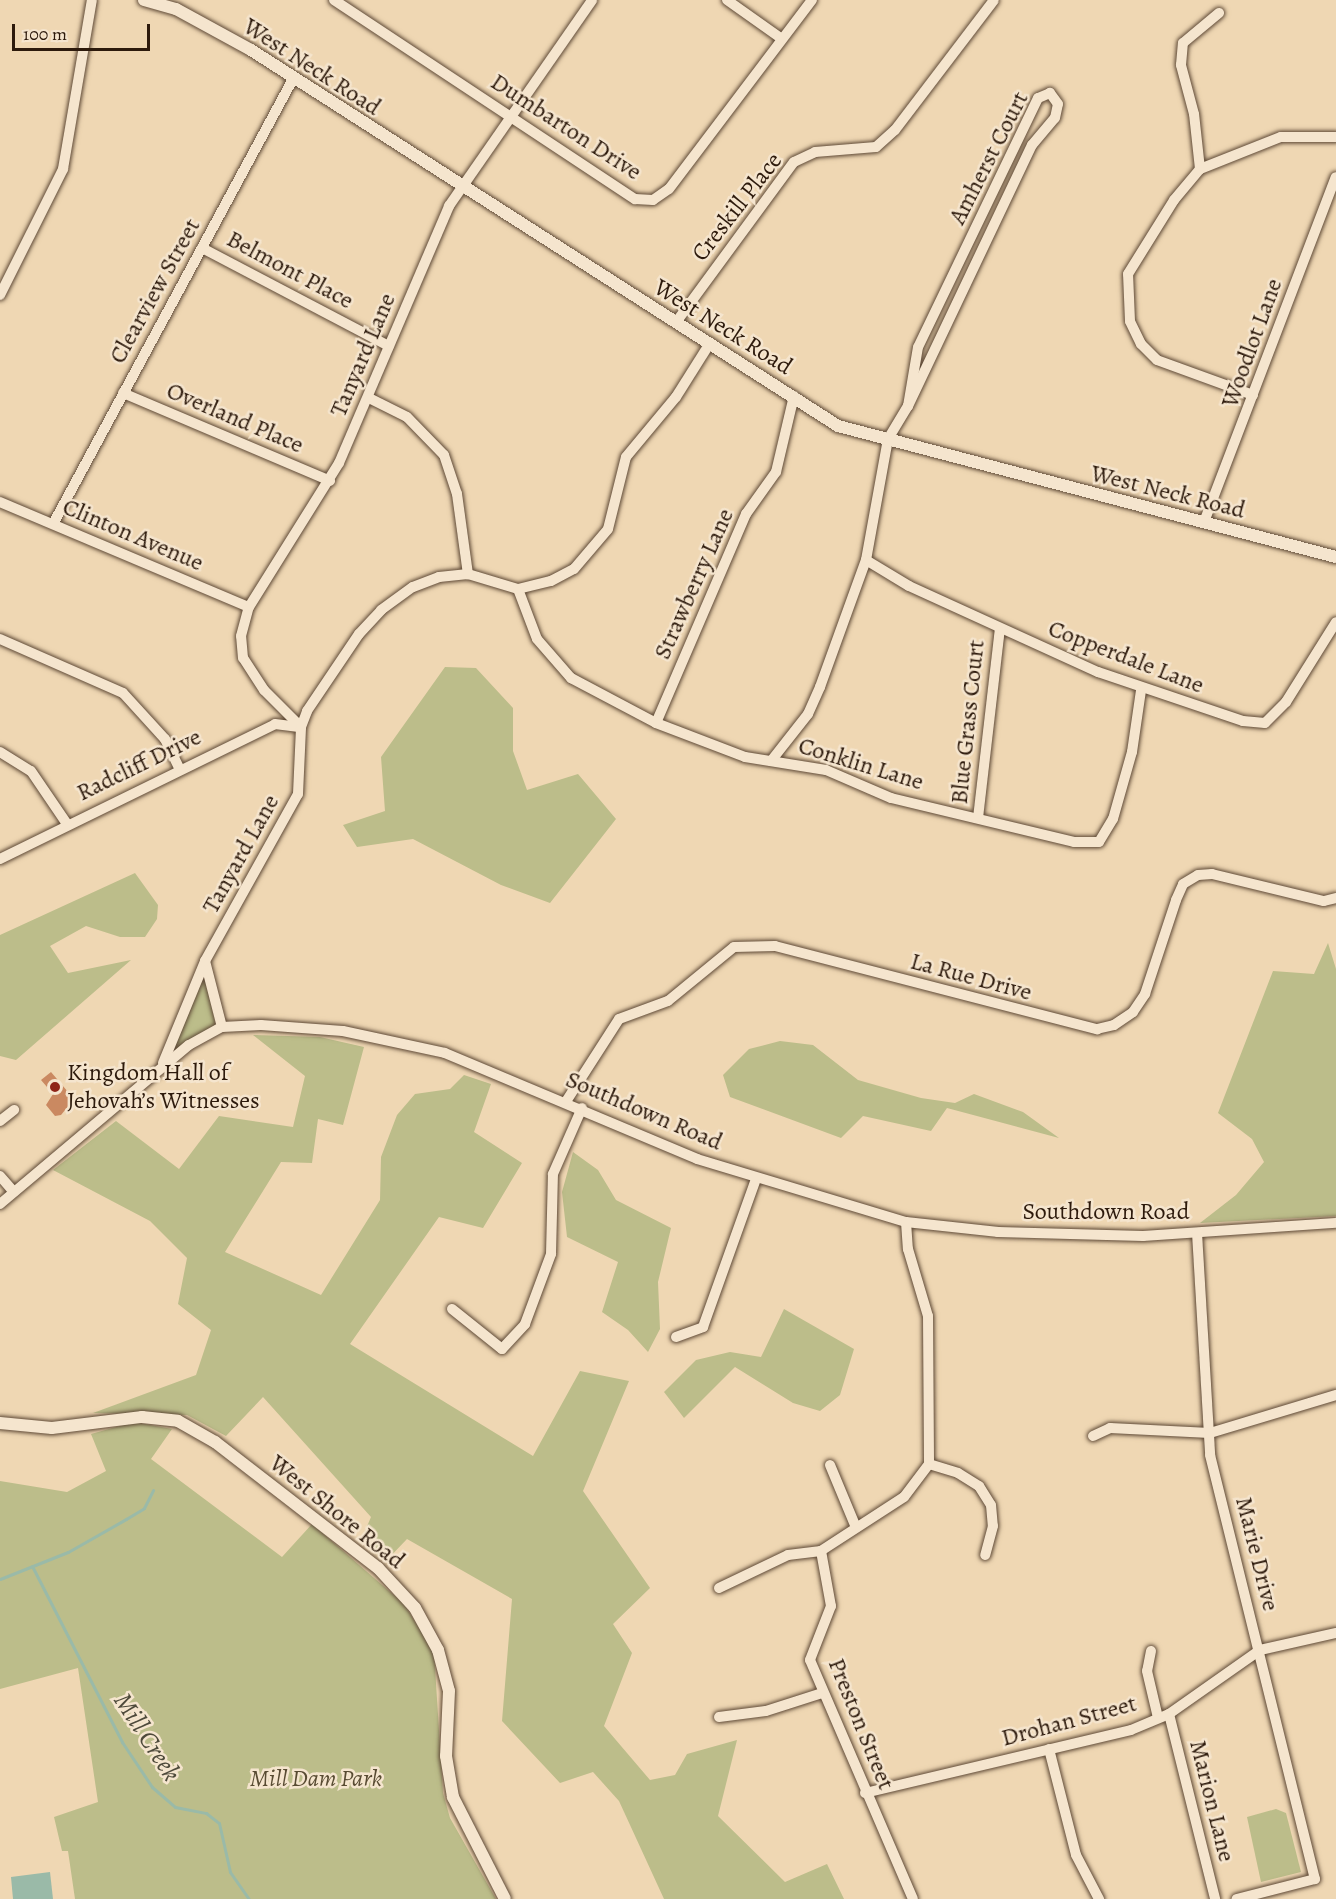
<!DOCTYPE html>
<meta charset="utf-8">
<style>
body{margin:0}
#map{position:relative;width:1336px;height:1899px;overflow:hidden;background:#efd7b3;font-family:Alegreya,serif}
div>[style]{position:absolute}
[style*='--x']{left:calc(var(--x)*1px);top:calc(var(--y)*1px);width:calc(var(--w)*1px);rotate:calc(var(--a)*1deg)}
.green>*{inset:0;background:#bcbd8a}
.water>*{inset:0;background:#9abaa8}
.stream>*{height:3px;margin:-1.5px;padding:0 1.5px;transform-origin:1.5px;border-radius:1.5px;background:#9abaa8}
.building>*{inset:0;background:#ca8961}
.roads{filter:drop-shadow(0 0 2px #5e4936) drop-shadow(0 0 2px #5e4936)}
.minor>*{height:10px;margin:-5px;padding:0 5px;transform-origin:5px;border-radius:5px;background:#f5e5ce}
.tertiary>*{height:12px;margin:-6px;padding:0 6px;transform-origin:6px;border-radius:6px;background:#f5e5ce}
.dots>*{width:16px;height:16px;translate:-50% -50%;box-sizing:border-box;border:3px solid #f5e5ce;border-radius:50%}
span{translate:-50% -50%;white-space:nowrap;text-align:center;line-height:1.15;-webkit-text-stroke:5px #f5e5ce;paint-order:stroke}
.street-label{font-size:24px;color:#2d1a0c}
.poi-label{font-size:24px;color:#2d1a0c}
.left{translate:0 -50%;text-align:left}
.park-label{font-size:24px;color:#584b32;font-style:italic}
.water-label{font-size:26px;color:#4e4a3b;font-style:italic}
.scale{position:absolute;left:12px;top:24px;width:138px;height:27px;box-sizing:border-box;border:3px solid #2d1a0c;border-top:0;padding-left:8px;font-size:18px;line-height:21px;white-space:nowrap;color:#2d1a0c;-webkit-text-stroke:4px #f5e5ce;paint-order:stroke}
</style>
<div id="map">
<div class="green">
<i style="clip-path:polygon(445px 667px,476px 668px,513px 708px,513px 751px,527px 790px,578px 774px,616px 819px,550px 903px,501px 885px,413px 839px,357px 847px,343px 825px,385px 811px,381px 757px)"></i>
<i style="clip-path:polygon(135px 873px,158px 905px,157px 919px,145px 937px,120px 937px,86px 926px,50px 946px,68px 973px,131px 960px,16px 1060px,0 1056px,0 935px)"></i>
<i style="clip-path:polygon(1328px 943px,1336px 969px,1336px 1216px,1200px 1223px,1236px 1195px,1264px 1162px,1252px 1139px,1218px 1113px,1273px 971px,1314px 974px)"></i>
<i style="clip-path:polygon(203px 972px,216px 1026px,168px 1056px)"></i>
<i style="clip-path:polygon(253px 1035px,320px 1037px,364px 1047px,343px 1125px,318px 1119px,312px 1163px,281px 1162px,225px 1252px,321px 1295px,380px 1200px,381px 1157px,397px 1115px,415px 1094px,450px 1089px,464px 1075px,491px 1084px,474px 1132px,522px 1163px,483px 1228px,439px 1217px,350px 1344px,533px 1456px,580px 1371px,629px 1381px,583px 1491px,650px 1588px,613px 1624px,632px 1653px,604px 1726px,650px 1780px,675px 1775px,687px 1754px,737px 1740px,718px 1816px,785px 1882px,827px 1864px,844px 1899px,664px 1899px,619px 1801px,593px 1772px,560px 1783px,502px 1721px,512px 1599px,407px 1539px,385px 1562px,362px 1538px,371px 1517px,263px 1397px,226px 1436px,187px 1415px,93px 1413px,196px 1375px,211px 1330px,178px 1304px,187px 1258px,150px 1221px,53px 1170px,116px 1121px,179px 1169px,219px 1116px,293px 1127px,305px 1076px)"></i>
<i style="clip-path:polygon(780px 1041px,813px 1045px,858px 1080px,921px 1098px,955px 1103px,974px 1094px,1023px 1112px,1059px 1138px,947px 1108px,931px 1131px,863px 1116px,841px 1138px,730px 1097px,723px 1075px,749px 1049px)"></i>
<i style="clip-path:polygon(573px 1152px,598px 1170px,616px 1200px,671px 1228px,658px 1282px,660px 1329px,648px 1352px,628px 1330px,602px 1312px,618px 1262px,567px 1237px,562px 1192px)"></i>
<i style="clip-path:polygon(784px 1309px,854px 1349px,840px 1395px,820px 1411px,793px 1403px,735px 1367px,684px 1418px,664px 1392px,696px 1360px,730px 1352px,761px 1357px)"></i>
<i style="clip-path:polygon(134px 1422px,172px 1429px,151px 1459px,282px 1557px,312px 1524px,404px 1604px,434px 1652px,443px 1793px,450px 1818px,496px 1899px,75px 1899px,68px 1851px,62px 1851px,54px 1817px,98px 1802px,78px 1668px,0 1689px,0 1481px,67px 1492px,106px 1471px,91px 1434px)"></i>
<i style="clip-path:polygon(1276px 1809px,1286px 1813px,1301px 1872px,1261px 1882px,1247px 1817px)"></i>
</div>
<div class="water">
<i style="clip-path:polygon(50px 1872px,53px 1899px,13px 1899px,11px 1877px)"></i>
</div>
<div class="stream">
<i style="--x:32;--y:1566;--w:198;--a:62.9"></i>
<i style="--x:122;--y:1742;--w:54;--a:56.3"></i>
<i style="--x:152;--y:1787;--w:30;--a:41"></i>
<i style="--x:175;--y:1807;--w:32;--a:11"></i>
<i style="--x:206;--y:1813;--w:16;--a:38"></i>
<i style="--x:219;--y:1823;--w:50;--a:77.3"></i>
<i style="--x:230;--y:1872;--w:33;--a:55"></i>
<i style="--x:0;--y:1579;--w:73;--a:-21.7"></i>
<i style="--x:68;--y:1552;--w:67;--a:-29.6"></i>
<i style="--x:126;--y:1519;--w:21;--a:-31"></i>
<i style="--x:144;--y:1508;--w:20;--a:-63"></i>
</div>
<div class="building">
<i style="clip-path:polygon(51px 1072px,74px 1099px,61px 1115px,55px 1116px,46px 1105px,53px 1094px,41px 1080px)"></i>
</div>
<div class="roads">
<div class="minor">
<i style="--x:334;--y:0;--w:361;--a:33.5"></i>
<i style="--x:635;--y:199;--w:18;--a:3"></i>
<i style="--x:653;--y:200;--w:19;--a:-35"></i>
<i style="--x:669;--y:189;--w:237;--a:-52.9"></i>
<i style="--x:727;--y:0;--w:67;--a:35.3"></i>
<i style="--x:1200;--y:169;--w:55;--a:-96.2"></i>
<i style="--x:1194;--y:114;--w:51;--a:-104.9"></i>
<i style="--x:1181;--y:65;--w:22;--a:-85"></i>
<i style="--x:1183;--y:43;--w:47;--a:-39.8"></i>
<i style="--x:202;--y:248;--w:211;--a:27.7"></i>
<i style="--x:0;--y:295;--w:141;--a:-63.4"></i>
<i style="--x:63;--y:169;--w:171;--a:-80.3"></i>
<i style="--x:677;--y:321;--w:197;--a:-53.7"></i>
<i style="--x:794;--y:162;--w:23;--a:-25"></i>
<i style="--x:815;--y:152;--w:61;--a:-4.7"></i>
<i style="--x:876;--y:147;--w:25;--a:-42"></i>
<i style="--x:895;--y:130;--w:163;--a:-52.7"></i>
<i style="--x:123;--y:393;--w:225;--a:23"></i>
<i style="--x:1253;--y:395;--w:102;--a:-160"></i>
<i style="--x:1157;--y:360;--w:23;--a:-135"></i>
<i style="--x:1141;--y:344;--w:25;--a:-116"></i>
<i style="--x:1130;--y:321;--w:47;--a:-92.4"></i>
<i style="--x:1128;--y:274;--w:87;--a:-58.1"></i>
<i style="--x:1174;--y:200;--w:40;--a:-50"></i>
<i style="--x:1200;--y:169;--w:87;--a:-21.6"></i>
<i style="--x:1281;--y:137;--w:55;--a:0"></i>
<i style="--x:369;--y:398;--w:42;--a:26.6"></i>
<i style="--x:407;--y:417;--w:53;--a:45.8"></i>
<i style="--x:444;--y:455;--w:41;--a:71.6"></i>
<i style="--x:457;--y:494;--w:81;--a:82.2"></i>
<i style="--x:0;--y:502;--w:270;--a:22.9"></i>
<i style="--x:1204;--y:522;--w:369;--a:-69.1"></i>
<i style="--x:53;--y:524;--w:506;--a:-61.66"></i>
<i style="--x:866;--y:560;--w:50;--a:31.2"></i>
<i style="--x:909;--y:586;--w:208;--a:24.5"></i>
<i style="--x:1098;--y:672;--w:153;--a:18.7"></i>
<i style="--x:1243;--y:721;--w:22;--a:5"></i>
<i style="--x:1265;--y:723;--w:30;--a:-45"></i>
<i style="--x:1286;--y:702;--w:94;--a:-58"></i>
<i style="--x:518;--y:589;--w:53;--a:69.2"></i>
<i style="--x:537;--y:639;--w:52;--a:48.9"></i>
<i style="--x:571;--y:678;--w:96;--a:27.9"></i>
<i style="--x:656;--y:723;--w:95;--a:20.9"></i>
<i style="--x:745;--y:757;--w:82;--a:9.1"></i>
<i style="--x:826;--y:770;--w:71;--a:23.3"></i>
<i style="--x:891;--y:798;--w:188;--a:13.5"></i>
<i style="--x:1074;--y:842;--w:25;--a:0"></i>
<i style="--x:1099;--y:842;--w:27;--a:-59"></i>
<i style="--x:1113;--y:819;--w:70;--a:-74.2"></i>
<i style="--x:1132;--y:752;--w:63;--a:-81.7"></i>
<i style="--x:0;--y:639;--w:134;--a:23.7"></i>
<i style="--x:123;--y:693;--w:62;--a:47.6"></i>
<i style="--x:165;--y:739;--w:32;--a:64"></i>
<i style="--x:656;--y:723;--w:228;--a:-66.7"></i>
<i style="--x:746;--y:514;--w:52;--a:-54.5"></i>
<i style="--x:776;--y:472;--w:78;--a:-76.7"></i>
<i style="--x:301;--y:727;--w:52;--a:-135"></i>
<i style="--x:264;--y:690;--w:38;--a:-123"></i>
<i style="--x:243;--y:658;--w:22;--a:-95"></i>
<i style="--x:241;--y:636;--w:30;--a:-75"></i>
<i style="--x:249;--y:607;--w:170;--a:-58"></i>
<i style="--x:339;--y:463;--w:280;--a:-66.8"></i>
<i style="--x:449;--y:206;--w:251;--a:-55.2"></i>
<i style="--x:0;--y:752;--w:36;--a:32"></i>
<i style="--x:31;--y:771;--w:64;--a:55.8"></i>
<i style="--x:771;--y:761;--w:60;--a:-51.8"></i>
<i style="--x:808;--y:714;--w:30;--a:-66"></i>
<i style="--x:820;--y:687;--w:135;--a:-70.1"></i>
<i style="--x:866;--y:560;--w:123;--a:-79.7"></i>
<i style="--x:888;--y:439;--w:39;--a:-59"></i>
<i style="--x:908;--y:406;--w:289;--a:-64.6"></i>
<i style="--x:1032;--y:145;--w:35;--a:-50"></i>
<i style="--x:1055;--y:118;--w:14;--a:-78"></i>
<i style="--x:1058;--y:104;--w:14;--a:-126"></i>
<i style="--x:1050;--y:93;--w:13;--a:157"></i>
<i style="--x:1038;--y:98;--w:276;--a:115.7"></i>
<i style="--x:918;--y:347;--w:60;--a:99.6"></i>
<i style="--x:978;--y:818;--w:190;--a:-83.4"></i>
<i style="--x:0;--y:859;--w:306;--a:-26.1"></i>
<i style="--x:275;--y:724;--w:26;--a:7"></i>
<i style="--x:205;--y:961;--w:68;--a:75.6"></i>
<i style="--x:163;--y:1063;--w:110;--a:-67.6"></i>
<i style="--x:205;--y:961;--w:191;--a:-60.9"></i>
<i style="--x:298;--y:794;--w:67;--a:-87.4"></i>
<i style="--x:301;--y:727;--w:17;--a:-69"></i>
<i style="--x:307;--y:711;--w:93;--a:-56"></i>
<i style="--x:359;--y:634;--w:33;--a:-47"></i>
<i style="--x:381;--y:610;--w:39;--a:-36"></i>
<i style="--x:413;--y:587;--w:28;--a:-21"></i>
<i style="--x:439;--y:577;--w:29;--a:-6"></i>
<i style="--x:468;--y:574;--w:52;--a:16.7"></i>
<i style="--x:518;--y:589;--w:34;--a:-14"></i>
<i style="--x:551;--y:581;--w:26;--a:-28"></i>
<i style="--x:574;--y:569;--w:52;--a:-49.6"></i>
<i style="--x:608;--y:529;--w:74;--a:-76"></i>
<i style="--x:626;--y:457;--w:78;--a:-50.2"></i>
<i style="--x:676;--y:397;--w:64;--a:-57.8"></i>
<i style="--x:567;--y:1100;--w:96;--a:-57.3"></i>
<i style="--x:619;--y:1019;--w:52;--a:-20.2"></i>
<i style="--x:668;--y:1001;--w:85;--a:-39.3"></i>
<i style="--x:734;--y:947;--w:41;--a:-1.4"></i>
<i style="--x:775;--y:946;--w:333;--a:14.5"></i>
<i style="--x:1097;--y:1029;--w:17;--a:-13"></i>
<i style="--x:1114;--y:1025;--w:23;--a:-34"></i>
<i style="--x:1133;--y:1012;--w:22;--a:-56"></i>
<i style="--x:1145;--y:994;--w:99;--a:-71.7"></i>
<i style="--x:1176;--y:900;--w:17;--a:-66"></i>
<i style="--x:1183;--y:884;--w:17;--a:-31"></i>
<i style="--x:1198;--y:875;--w:14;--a:-4"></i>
<i style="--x:1212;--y:874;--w:115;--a:13.6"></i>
<i style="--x:1324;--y:901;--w:12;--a:-14"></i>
<i style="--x:0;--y:1121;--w:18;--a:-38"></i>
<i style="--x:0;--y:1176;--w:21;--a:49"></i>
<i style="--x:0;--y:1204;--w:247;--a:-40.1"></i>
<i style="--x:189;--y:1045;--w:38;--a:-29"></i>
<i style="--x:222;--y:1027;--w:39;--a:-3"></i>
<i style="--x:261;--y:1025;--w:82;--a:4.2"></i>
<i style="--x:343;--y:1031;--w:104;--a:12.2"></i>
<i style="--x:445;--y:1053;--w:273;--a:22.8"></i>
<i style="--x:697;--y:1159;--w:218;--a:16.8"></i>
<i style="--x:906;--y:1222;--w:93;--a:6.2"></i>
<i style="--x:998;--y:1232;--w:145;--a:1.6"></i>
<i style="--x:1143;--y:1236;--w:193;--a:-3.9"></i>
<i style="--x:906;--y:1222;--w:27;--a:86"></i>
<i style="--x:908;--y:1249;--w:70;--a:73.4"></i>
<i style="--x:928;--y:1316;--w:148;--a:89.6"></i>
<i style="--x:929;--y:1464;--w:41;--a:127.1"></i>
<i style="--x:904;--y:1497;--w:99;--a:147"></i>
<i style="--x:821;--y:1551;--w:56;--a:79.7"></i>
<i style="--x:831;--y:1606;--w:58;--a:111.3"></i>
<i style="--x:810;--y:1660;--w:260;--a:66.7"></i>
<i style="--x:1197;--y:1233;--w:222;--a:86.6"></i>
<i style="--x:1210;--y:1455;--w:437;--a:76.1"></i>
<i style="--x:1315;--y:1879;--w:81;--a:165.6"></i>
<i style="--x:452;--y:1309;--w:64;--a:38.7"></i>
<i style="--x:502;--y:1349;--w:34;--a:-47"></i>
<i style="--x:525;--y:1324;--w:75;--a:-69.6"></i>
<i style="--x:551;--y:1254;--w:80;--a:-88.6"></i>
<i style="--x:553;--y:1174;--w:72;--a:-66.3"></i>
<i style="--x:676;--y:1337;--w:29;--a:-20"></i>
<i style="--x:703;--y:1327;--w:157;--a:-70.3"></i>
<i style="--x:1093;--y:1436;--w:19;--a:-25"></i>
<i style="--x:1110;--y:1428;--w:100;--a:2.9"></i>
<i style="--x:1210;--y:1433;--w:132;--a:-16.8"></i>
<i style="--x:929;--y:1464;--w:30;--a:17"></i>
<i style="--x:958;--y:1473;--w:25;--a:32"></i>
<i style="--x:979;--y:1486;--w:22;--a:58"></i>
<i style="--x:991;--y:1505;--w:21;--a:85"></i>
<i style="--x:993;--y:1526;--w:30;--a:105"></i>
<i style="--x:830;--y:1465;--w:65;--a:67.4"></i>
<i style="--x:719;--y:1588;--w:76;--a:-25.6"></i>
<i style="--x:788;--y:1555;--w:33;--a:-7"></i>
<i style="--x:1151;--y:1651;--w:20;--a:101"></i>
<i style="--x:1147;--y:1671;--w:48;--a:76.8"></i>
<i style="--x:1169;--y:1714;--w:191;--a:76"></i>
<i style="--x:719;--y:1717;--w:47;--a:-7.3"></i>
<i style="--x:766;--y:1711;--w:59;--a:-17.8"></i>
<i style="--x:1049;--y:1749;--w:109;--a:75.7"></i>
<i style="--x:1076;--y:1855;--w:50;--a:62.4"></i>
<i style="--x:865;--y:1793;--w:273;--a:-13.3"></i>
<i style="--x:1131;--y:1730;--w:41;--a:-22.8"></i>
<i style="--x:1169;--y:1714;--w:111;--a:-35.1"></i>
<i style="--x:1260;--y:1650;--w:78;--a:-12.6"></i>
</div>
<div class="tertiary">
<i style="--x:144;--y:0;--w:33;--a:16"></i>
<i style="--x:176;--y:9;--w:85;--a:28.7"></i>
<i style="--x:251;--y:50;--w:697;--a:32.64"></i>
<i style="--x:838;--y:426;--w:515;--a:14.74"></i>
<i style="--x:0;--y:1423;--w:52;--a:5.5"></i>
<i style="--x:52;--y:1428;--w:91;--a:-7"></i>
<i style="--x:142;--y:1417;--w:36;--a:6"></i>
<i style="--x:178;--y:1421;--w:43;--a:29.6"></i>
<i style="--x:215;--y:1442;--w:206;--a:37.7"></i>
<i style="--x:378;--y:1568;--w:54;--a:47.2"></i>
<i style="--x:415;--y:1608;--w:48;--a:61.3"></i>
<i style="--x:438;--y:1650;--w:42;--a:75"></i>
<i style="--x:449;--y:1691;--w:65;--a:92.6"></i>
<i style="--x:446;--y:1756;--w:42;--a:80.3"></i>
<i style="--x:453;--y:1797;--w:114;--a:63"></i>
</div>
</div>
<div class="dots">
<i style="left:55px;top:1087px;background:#8f2418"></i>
</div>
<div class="street-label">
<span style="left:312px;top:67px;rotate:33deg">West Neck Road</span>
<span style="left:566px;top:127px;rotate:33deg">Dumbarton Drive</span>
<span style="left:989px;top:158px;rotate:-63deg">Amherst Court</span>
<span style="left:737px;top:207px;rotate:-52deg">Creskill Place</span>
<span style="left:290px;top:270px;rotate:28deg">Belmont Place</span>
<span style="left:155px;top:291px;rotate:-61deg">Clearview Street</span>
<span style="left:723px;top:327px;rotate:32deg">West Neck Road</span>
<span style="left:1252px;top:343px;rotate:-70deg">Woodlot Lane</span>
<span style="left:363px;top:355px;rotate:-67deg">Tanyard Lane</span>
<span style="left:235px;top:418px;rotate:23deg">Overland Place</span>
<span style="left:1168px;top:492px;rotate:14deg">West Neck Road</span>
<span style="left:133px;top:535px;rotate:23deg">Clinton Avenue</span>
<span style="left:694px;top:584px;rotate:-66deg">Strawberry Lane</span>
<span style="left:1126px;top:657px;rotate:21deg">Copperdale Lane</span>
<span style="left:968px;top:722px;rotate:-84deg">Blue Grass Court</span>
<span style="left:861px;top:764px;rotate:17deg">Conklin Lane</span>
<span style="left:139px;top:765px;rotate:-26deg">Radcliff Drive</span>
<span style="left:241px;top:854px;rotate:-61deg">Tanyard Lane</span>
<span style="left:971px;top:977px;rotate:15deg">La Rue Drive</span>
<span style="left:644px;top:1111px;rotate:23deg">Southdown Road</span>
<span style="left:1106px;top:1212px">Southdown Road</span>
<span style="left:337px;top:1512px;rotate:39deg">West Shore Road</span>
<span style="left:1257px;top:1554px;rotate:76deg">Marie Drive</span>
<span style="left:1069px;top:1721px;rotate:-15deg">Drohan Street</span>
<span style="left:861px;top:1724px;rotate:68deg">Preston Street</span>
<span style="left:1212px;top:1801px;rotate:76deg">Marion Lane</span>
</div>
<div class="poi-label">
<span class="left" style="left:67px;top:1087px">Kingdom Hall of<br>Jehovah’s Witnesses</span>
</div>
<div class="park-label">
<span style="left:316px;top:1779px">Mill Dam Park</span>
</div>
<div class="water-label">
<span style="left:147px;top:1737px;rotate:57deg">Mill Creek</span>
</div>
<div class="scale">100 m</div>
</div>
